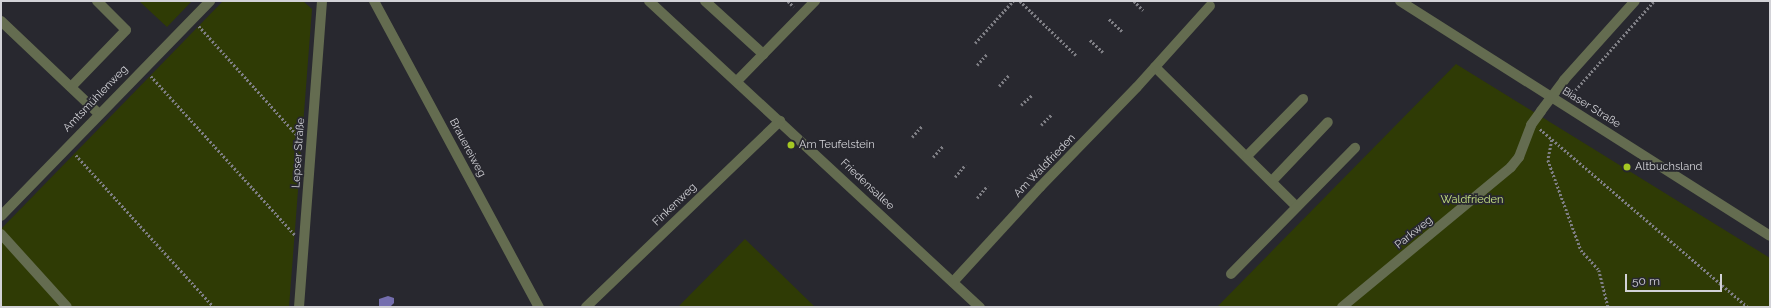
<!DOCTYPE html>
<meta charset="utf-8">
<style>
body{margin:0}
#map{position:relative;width:1771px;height:308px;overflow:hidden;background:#28282f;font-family:Raleway,sans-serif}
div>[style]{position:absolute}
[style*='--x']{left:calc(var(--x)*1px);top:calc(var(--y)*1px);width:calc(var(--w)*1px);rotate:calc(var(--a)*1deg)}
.green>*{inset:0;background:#2f3b05}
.water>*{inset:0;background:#746eae}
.path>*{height:2.5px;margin-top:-1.25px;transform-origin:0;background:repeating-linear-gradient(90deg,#7f7f85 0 2px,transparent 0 4px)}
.minor>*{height:10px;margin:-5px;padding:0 5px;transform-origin:5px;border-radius:5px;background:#646c50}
.dots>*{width:11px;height:11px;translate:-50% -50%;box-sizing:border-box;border:2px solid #28282f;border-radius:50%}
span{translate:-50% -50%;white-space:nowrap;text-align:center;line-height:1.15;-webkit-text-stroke:3.5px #28282f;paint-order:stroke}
.street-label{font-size:11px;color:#d2d2d7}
.poi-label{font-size:11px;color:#d2d2d7}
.left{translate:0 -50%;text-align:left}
.park-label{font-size:11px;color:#cae684}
.frame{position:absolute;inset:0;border:2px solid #d2d2d7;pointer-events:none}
.scale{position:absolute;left:1625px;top:274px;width:97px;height:18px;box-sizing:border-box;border:2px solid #d2d2d7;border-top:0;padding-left:5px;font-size:12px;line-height:14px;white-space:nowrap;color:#d2d2d7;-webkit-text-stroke:3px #28282f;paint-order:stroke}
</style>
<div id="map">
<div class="green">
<i style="clip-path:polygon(139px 1px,192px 1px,167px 27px)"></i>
<i style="clip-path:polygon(223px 1px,303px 1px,312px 9px,289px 307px,1px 307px,1px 229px)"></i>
<i style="clip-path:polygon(1456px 64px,1770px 258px,1770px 307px,1217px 307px)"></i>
<i style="clip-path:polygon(745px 239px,815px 307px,678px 307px)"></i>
</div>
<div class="water">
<i style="clip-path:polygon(388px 296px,394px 298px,394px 303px,391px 306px,379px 307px,379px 299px)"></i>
</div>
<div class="path">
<i style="--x:788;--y:1;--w:8;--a:45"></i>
<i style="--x:1020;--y:1;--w:78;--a:44"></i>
<i style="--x:1134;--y:1;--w:13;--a:45"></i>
<i style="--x:1109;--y:19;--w:19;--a:43"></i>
<i style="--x:199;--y:26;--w:148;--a:48"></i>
<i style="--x:1090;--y:40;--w:18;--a:43"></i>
<i style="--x:975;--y:43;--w:57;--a:-47.9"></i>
<i style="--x:977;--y:65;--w:15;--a:-48"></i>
<i style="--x:151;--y:76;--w:215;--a:47.8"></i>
<i style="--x:999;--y:86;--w:15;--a:-48"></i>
<i style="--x:1570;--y:96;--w:127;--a:-48.5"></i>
<i style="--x:1021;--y:105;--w:15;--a:-42"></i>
<i style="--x:1041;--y:125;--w:16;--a:-45"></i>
<i style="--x:1540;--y:129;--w:274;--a:40.6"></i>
<i style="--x:912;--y:137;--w:15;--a:-48"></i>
<i style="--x:1552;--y:140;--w:20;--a:101"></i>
<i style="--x:1548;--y:160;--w:96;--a:69.9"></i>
<i style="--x:1581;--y:250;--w:27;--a:48"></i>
<i style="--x:1599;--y:270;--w:38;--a:76"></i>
<i style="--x:76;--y:155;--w:205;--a:47.8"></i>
<i style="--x:933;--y:157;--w:15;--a:-48"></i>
<i style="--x:955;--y:177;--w:16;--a:-50"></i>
<i style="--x:977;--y:198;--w:16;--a:-50"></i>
</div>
<div class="minor">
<i style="--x:374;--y:1;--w:348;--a:61.7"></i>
<i style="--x:649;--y:1;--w:451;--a:42.8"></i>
<i style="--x:705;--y:1;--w:79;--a:42.4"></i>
<i style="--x:1400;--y:1;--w:438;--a:32.4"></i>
<i style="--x:1;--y:21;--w:135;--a:43.5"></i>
<i style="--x:1155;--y:67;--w:199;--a:44.6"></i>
<i style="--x:737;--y:81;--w:112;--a:-45.7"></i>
<i style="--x:71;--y:87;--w:79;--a:-46"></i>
<i style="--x:126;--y:30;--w:41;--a:-135"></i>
<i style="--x:1247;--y:156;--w:80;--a:-45.5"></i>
<i style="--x:1272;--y:181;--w:81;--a:-46.5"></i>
<i style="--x:1;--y:216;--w:300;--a:-45.8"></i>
<i style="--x:1;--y:234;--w:98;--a:47.9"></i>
<i style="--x:1231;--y:274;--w:177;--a:-45.5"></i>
<i style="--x:953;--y:282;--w:129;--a:-47.5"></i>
<i style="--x:1040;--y:187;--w:139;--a:-45.9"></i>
<i style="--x:1137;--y:87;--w:109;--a:-48"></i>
<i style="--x:299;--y:307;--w:307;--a:-85.7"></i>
<i style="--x:586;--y:307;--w:269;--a:-43.8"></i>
<i style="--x:1342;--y:307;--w:219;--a:-39.6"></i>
<i style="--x:1511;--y:167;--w:13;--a:-51"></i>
<i style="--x:1519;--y:157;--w:34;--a:-69"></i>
<i style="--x:1531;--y:125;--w:17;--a:-54"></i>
<i style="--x:1541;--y:111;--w:39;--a:-53"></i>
<i style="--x:1564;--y:80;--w:106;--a:-48.1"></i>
</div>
<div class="dots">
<i style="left:791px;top:145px;background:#a5c823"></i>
<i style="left:1627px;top:167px;background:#a5c823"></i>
</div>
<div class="street-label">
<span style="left:96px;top:99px;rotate:-46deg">Amtsmühlenweg</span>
<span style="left:1591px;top:108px;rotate:32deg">Biaser Straße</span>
<span style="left:467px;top:148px;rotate:62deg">Brauereiweg</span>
<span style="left:299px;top:153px;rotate:-86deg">Lepser Straße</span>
<span style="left:1045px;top:166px;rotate:-46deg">Am Waldfrieden</span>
<span style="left:867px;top:185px;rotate:43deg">Friedensallee</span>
<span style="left:675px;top:205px;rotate:-44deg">Finkenweg</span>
<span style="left:1414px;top:233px;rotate:-39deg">Parkweg</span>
</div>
<div class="poi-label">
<span class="left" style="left:799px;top:145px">Am Teufelstein</span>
<span class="left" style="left:1635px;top:167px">Altbuchsland</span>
</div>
<div class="park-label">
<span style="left:1472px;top:200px">Waldfrieden</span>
</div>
<div class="frame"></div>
<div class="scale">50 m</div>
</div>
